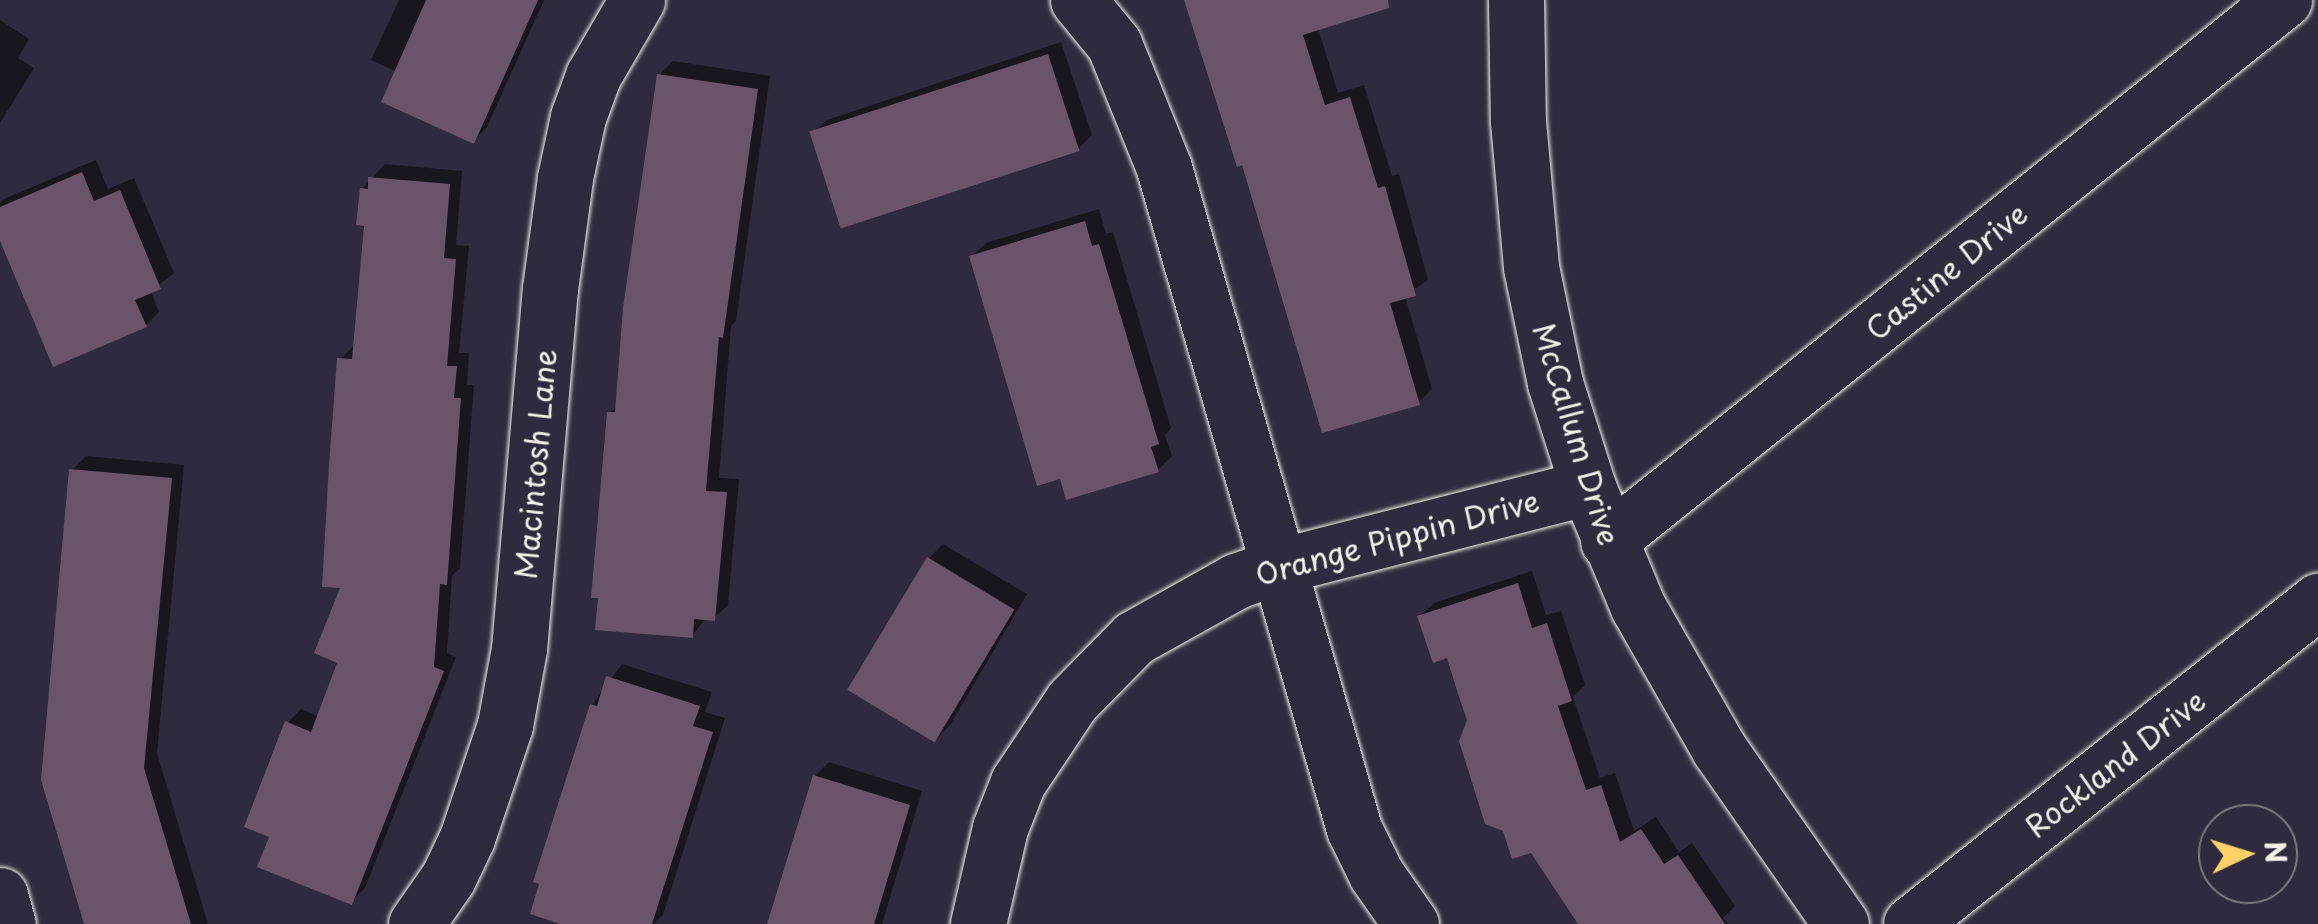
<!DOCTYPE html>
<style>
body{margin:0}
#map{position:relative;width:2318px;height:924px;overflow:hidden;background:#2f2a3d;font-family:"Playpen Sans",sans-serif}
div>[style]{position:absolute}
[style*='--x']{left:calc(var(--x)*1px);top:calc(var(--y)*1px);width:calc(var(--w)*1px);rotate:calc(var(--a)*1deg)}
.shadow>*{inset:0;background:#0007}
.building>*{inset:0;background:#695469;transform-origin:0 0}
.roads{filter:drop-shadow(0 0 2px #f4f1e8) drop-shadow(0 0 2px #f4f1e8)}
.minor>*{height:55px;margin:-27.5px;padding:0 27.5px;transform-origin:27.5px;border-radius:27.5px;background:#2f2a3d}
span{translate:-50% -50%;white-space:nowrap;text-align:center;line-height:1.15;-webkit-text-stroke:8px #2f2a3d;paint-order:stroke}
.street-label{font-size:30px;color:#f4f1e8}
.north{position:absolute;left:2198px;top:804px;width:100px;height:100px;box-sizing:border-box;background:#2f2a3d;border:2px solid #7e7a81;border-radius:50%;rotate:86deg;font-size:28px;font-weight:700;line-height:40px;text-align:center;color:#f4f1e8}
.north::after{content:'';display:block;margin:auto;width:35px;height:45px;background:#ffd166;clip-path:polygon(50% 0,100% 100%,50% 72%,0 100%)}
</style>
<div id="map">
<div class="shadow">
<i style="clip-path:polygon(399px 0,544px 0,487px 127px,474px 141px,397px 72px,371px 60px)"></i>
<i style="clip-path:polygon(1187px 0,1338px 0,1318px 28px,1338px 93px,1364px 85px,1392px 176px,1399px 174px,1428px 280px,1405px 296px,1432px 389px,1419px 402px,1244px 162px)"></i>
<i style="clip-path:polygon(0 20px,29px 39px,18px 58px,34px 68px,0 123px)"></i>
<i style="clip-path:polygon(1061px 42px,1092px 135px,1078px 149px,813px 133px,827px 120px)"></i>
<i style="clip-path:polygon(673px 61px,770px 76px,736px 321px,731px 326px,719px 478px,739px 479px,728px 605px,714px 618px,706px 618px,692px 636px,610px 413px,618px 404px,659px 75px)"></i>
<i style="clip-path:polygon(96px 160px,108px 189px,134px 178px,174px 273px,151px 291px,159px 312px,146px 325px,0 235px,0 203px,4px 199px)"></i>
<i style="clip-path:polygon(385px 164px,462px 171px,456px 245px,469px 246px,459px 353px,469px 353px,467px 385px,474px 385px,460px 568px,452px 576px,447px 653px,456px 657px,365px 888px,351px 902px,272px 836px,287px 723px,301px 709px,319px 717px,341px 662px,340px 359px,354px 346px,366px 224px,362px 189px)"></i>
<i style="clip-path:polygon(1099px 209px,1106px 234px,1113px 232px,1171px 428px,1165px 435px,1172px 456px,1158px 470px,972px 256px,986px 243px)"></i>
<i style="clip-path:polygon(86px 456px,184px 465px,157px 753px,208px 924px,86px 924px,72px 470px)"></i>
<i style="clip-path:polygon(943px 544px,1027px 594px,950px 725px,937px 739px,852px 689px,929px 558px)"></i>
<i style="clip-path:polygon(1532px 571px,1546px 615px,1561px 611px,1585px 685px,1573px 697px,1600px 778px,1615px 773px,1634px 831px,1656px 817px,1679px 852px,1692px 843px,1735px 906px,1723px 918px,1728px 924px,1597px 924px,1532px 850px,1505px 829px,1448px 655px,1420px 616px,1434px 603px)"></i>
<i style="clip-path:polygon(622px 664px,712px 692px,705px 712px,725px 718px,663px 915px,654px 924px,569px 924px,592px 705px)"></i>
<i style="clip-path:polygon(829px 762px,922px 791px,882px 924px,769px 924px,815px 776px)"></i>
</div>
<div class="building">
<i style="clip-path:polygon(426px 0,538px 0,474px 144px,381px 102px)"></i>
<i style="clip-path:polygon(1184px 0,1388px 0,1389px 8px,1303px 35px,1325px 105px,1350px 97px,1378px 188px,1385px 186px,1416px 296px,1390px 303px,1420px 405px,1322px 433px,1242px 165px,1237px 167px)"></i>
<i style="left:1048px;top:54px;width:102px;height:251px;rotate:72deg"></i>
<i style="clip-path:polygon(657px 74px,758px 89px,723px 338px,719px 337px,706px 491px,727px 492px,715px 621px,694px 619px,693px 638px,595px 630px,598px 598px,591px 598px,607px 412px,615px 412px,623px 308px)"></i>
<i style="clip-path:polygon(82px 172px,94px 201px,120px 190px,161px 289px,135px 300px,147px 327px,53px 367px,0 241px,0 207px)"></i>
<i style="clip-path:polygon(368px 177px,450px 184px,444px 258px,456px 259px,447px 366px,457px 366px,454px 398px,461px 398px,447px 585px,440px 584px,434px 667px,444px 671px,352px 905px,257px 867px,269px 837px,244px 827px,285px 721px,311px 732px,337px 663px,314px 653px,340px 588px,322px 587px,329px 465px,337px 358px,352px 359px,364px 226px,356px 225px,360px 188px,368px 189px)"></i>
<i style="clip-path:polygon(1085px 221px,1092px 246px,1099px 244px,1142px 387px,1159px 444px,1151px 447px,1159px 472px,1066px 500px,1060px 479px,1037px 486px,969px 256px)"></i>
<i style="clip-path:polygon(69px 469px,172px 478px,144px 768px,191px 924px,84px 924px,41px 780px)"></i>
<i style="left:927px;top:557px;width:102px;height:155px;rotate:31deg"></i>
<i style="clip-path:polygon(1518px 583px,1532px 628px,1547px 623px,1572px 701px,1558px 706px,1586px 790px,1601px 785px,1620px 842px,1641px 829px,1664px 864px,1678px 855px,1725px 924px,1578px 924px,1531px 853px,1512px 859px,1503px 831px,1485px 824px,1459px 741px,1467px 720px,1458px 694px,1447px 658px,1433px 663px,1417px 616px)"></i>
<i style="clip-path:polygon(606px 676px,700px 706px,693px 726px,713px 732px,652px 924px,560px 924px,530px 914px,539px 884px,533px 882px,590px 704px,597px 706px)"></i>
<i style="clip-path:polygon(813px 775px,910px 805px,874px 924px,767px 924px)"></i>
</div>
<div class="roads">
<div class="minor">
<i style="--x:1078;--y:0;--w:57;--a:50.7"></i>
<i style="--x:1114;--y:44;--w:134;--a:68"></i>
<i style="--x:1164;--y:168;--w:688;--a:73.96"></i>
<i style="--x:1354;--y:829;--w:50;--a:63.9"></i>
<i style="--x:1376;--y:874;--w:61;--a:55"></i>
<i style="--x:1516;--y:0;--w:121;--a:89.1"></i>
<i style="--x:1518;--y:121;--w:147;--a:84.9"></i>
<i style="--x:1531;--y:267;--w:118;--a:78.3"></i>
<i style="--x:1555;--y:383;--w:109;--a:72.4"></i>
<i style="--x:1588;--y:487;--w:130;--a:67.4"></i>
<i style="--x:1638;--y:607;--w:163;--a:60.3"></i>
<i style="--x:1719;--y:749;--w:213;--a:55.1"></i>
<i style="--x:1608;--y:541;--w:866;--a:-38.67"></i>
<i style="--x:0;--y:895;--w:30;--a:75"></i>
<i style="--x:416;--y:924;--w:56;--a:-55.2"></i>
<i style="--x:448;--y:878;--w:44;--a:-64.6"></i>
<i style="--x:467;--y:838;--w:119;--a:-71.4"></i>
<i style="--x:505;--y:725;--w:77;--a:-79.6"></i>
<i style="--x:519;--y:649;--w:361;--a:-85.1"></i>
<i style="--x:550;--y:289;--w:112;--a:-82.3"></i>
<i style="--x:565;--y:178;--w:62;--a:-78"></i>
<i style="--x:578;--y:117;--w:44;--a:-69.9"></i>
<i style="--x:593;--y:76;--w:88;--a:-59.9"></i>
<i style="--x:978;--y:924;--w:98;--a:-77.1"></i>
<i style="--x:1000;--y:828;--w:49;--a:-68.6"></i>
<i style="--x:1018;--y:782;--w:97;--a:-56.3"></i>
<i style="--x:1072;--y:701;--w:88;--a:-45.5"></i>
<i style="--x:1134;--y:638;--w:117;--a:-29.2"></i>
<i style="--x:1236;--y:581;--w:46;--a:-19.2"></i>
<i style="--x:1279;--y:566;--w:319;--a:-14.3"></i>
<i style="--x:1911;--y:924;--w:520;--a:-38.44"></i>
</div>
</div>
<div class="street-label">
<span style="left:1946px;top:271px;rotate:-39deg">Castine Drive</span>
<span style="left:1577px;top:434px;rotate:73deg">McCallum Drive</span>
<span style="left:535px;top:464px;rotate:-85deg">Macintosh Lane</span>
<span style="left:1397px;top:537px;rotate:-15deg">Orange Pippin Drive</span>
<span style="left:2115px;top:763px;rotate:-38deg">Rockland Drive</span>
</div>
<div class="north">N</div>
</div>
